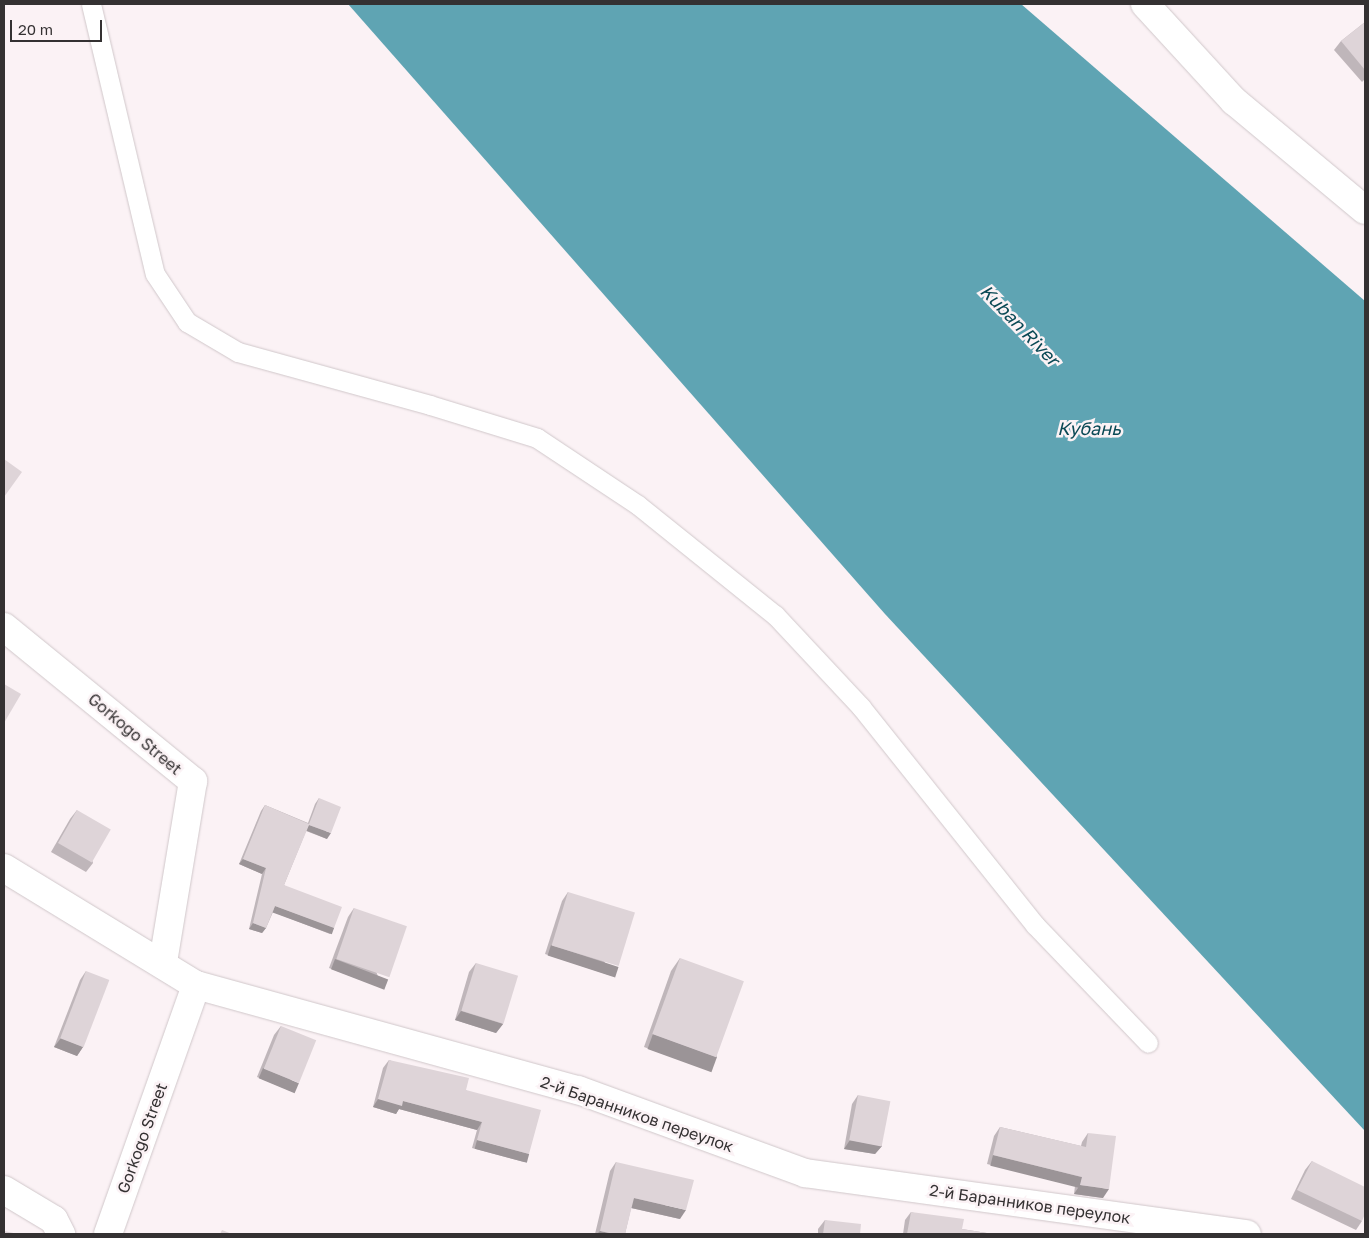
<!DOCTYPE html>
<meta charset="utf-8">
<style>
body{margin:0}
#map{position:relative;width:1369px;height:1238px;overflow:hidden;background:#fbf2f5;font-family:"Golos Text",sans-serif}
div>[style]{position:absolute}
[style*='--x']{left:calc(var(--x)*1px);top:calc(var(--y)*1px);width:calc(var(--w)*1px);rotate:calc(var(--a)*1deg)}
.water>*{inset:0;background:#5fa4b3}
.roads{filter:drop-shadow(0 0 1px #d0c7ca) drop-shadow(0 0 1px #d0c7ca)}
.lane>*{height:19px;margin:-9.5px;padding:0 9.5px;transform-origin:9.5px;border-radius:9.5px;background:#fff}
.street>*{height:28px;margin:-14px;padding:0 14px;transform-origin:14px;border-radius:14px;background:#fff}
.wall>*{inset:0;background:#bfb6ba}
.shaded-wall>*{inset:0;background:#9b9497;transform-origin:0 0}
.building>*{inset:0;background:#ded4d8;transform-origin:0 0}
span{translate:-50% -50%;white-space:nowrap;text-align:center;line-height:1.15;-webkit-text-stroke:5px #fbf2f5;paint-order:stroke}
.street-label{font-size:16px;color:#343132}
.water-label{font-size:18px;color:#0a4955;font-style:italic}
.frame{position:absolute;inset:0;border:5px solid #343132;pointer-events:none}
.scale{position:absolute;left:10px;top:20px;width:92px;height:22px;box-sizing:border-box;border:2px solid #343132;border-top:0;padding-left:6px;font-size:15px;line-height:18px;white-space:nowrap;color:#343132;-webkit-text-stroke:4px #fbf2f5;paint-order:stroke}
</style>
<div id="map">
<div class="water">
<i style="clip-path:polygon(348px 4px,1021px 4px,1365px 301px,1365px 1131px,885px 614px)"></i>
</div>
<div class="roads">
<div class="lane">
<i style="--x:91;--y:4;--w:277;--a:76.7"></i>
<i style="--x:155;--y:274;--w:58;--a:56.3"></i>
<i style="--x:187;--y:322;--w:59;--a:30.5"></i>
<i style="--x:238;--y:352;--w:199;--a:15.4"></i>
<i style="--x:430;--y:405;--w:112;--a:17.1"></i>
<i style="--x:537;--y:438;--w:121;--a:33.6"></i>
<i style="--x:638;--y:505;--w:176;--a:38.8"></i>
<i style="--x:775;--y:615;--w:126;--a:46.9"></i>
<i style="--x:861;--y:707;--w:279;--a:51.4"></i>
<i style="--x:1035;--y:925;--w:163;--a:46.2"></i>
</div>
<div class="street">
<i style="--x:1145;--y:4;--w:132;--a:47.5"></i>
<i style="--x:1234;--y:101;--w:170;--a:39.8"></i>
<i style="--x:4;--y:627;--w:244;--a:39.2"></i>
<i style="--x:193;--y:781;--w:184;--a:99.4"></i>
<i style="--x:4;--y:868;--w:225;--a:31.4"></i>
<i style="--x:196;--y:985;--w:396;--a:15.4"></i>
<i style="--x:578;--y:1090;--w:242;--a:20.1"></i>
<i style="--x:805;--y:1173;--w:446;--a:7.9"></i>
<i style="--x:4;--y:1190;--w:58;--a:31"></i>
<i style="--x:54;--y:1220;--w:16;--a:63"></i>
<i style="--x:108;--y:1234;--w:264;--a:-70.5"></i>
</div>
</div>
<div class="wall">
<i style="clip-path:polygon(1365px 22px,1365px 79px,1362px 82px,1334px 50px,1341px 41px)"></i>
<i style="clip-path:polygon(319px 798px,327px 839px,306px 831px,284px 885px,334px 928px,330px 934px,273px 912px,266px 928px,262px 933px,249px 929px,262px 874px,239px 864px,261px 811px,265px 805px,308px 823px,315px 804px)"></i>
<i style="clip-path:polygon(77px 810px,93px 863px,86px 872px,51px 852px,70px 819px)"></i>
<i style="clip-path:polygon(568px 892px,612px 976px,545px 954px,562px 901px)"></i>
<i style="clip-path:polygon(354px 908px,382px 988px,329px 968px,348px 917px)"></i>
<i style="clip-path:polygon(680px 958px,717px 1057px,708px 1070px,644px 1047px,671px 971px)"></i>
<i style="clip-path:polygon(476px 963px,503px 1024px,496px 1033px,455px 1020px,469px 972px)"></i>
<i style="clip-path:polygon(86px 971px,83px 1047px,77px 1056px,54px 1047px,80px 980px)"></i>
<i style="clip-path:polygon(281px 1026px,293px 1092px,257px 1077px,274px 1035px)"></i>
<i style="clip-path:polygon(389px 1060px,466px 1090px,529px 1154px,524px 1162px,472px 1148px,477px 1130px,399px 1109px,396px 1114px,373px 1107px,383px 1068px)"></i>
<i style="clip-path:polygon(858px 1095px,882px 1146px,875px 1154px,844px 1149px,852px 1104px)"></i>
<i style="clip-path:polygon(1000px 1127px,1081px 1146px,1082px 1142px,1088px 1133px,1103px 1198px,1074px 1194px,1075px 1186px,987px 1164px,994px 1136px)"></i>
<i style="clip-path:polygon(1312px 1161px,1362px 1221px,1356px 1230px,1291px 1199px,1305px 1170px)"></i>
<i style="clip-path:polygon(616px 1162px,680px 1219px,631px 1208px,625px 1234px,595px 1234px,610px 1171px)"></i>
<i style="clip-path:polygon(911px 1212px,962px 1229px,993px 1234px,903px 1234px,905px 1220px)"></i>
<i style="clip-path:polygon(825px 1220px,860px 1234px,818px 1234px,818px 1229px)"></i>
</div>
<div class="shaded-wall">
<i style="clip-path:polygon(309px 825px,331px 833px,327px 839px,305px 830px)"></i>
<i style="clip-path:polygon(243px 859px,266px 868px,262px 874px,239px 864px)"></i>
<i style="left:275px;top:906px;width:63px;height:7px;rotate:20deg"></i>
<i style="clip-path:polygon(253px 923px,266px 928px,262px 933px,249px 929px)"></i>
<i style="left:551px;top:945px;width:71px;height:11px;rotate:18deg"></i>
<i style="left:335px;top:959px;width:57px;height:11px;rotate:21deg"></i>
<i style="clip-path:polygon(461px 1011px,503px 1024px,496px 1033px,455px 1020px)"></i>
<i style="left:653px;top:1034px;width:68px;height:16px;rotate:20deg"></i>
<i style="clip-path:polygon(61px 1038px,83px 1047px,77px 1056px,54px 1047px)"></i>
<i style="left:263px;top:1068px;width:39px;height:11px;rotate:23deg"></i>
<i style="clip-path:polygon(378px 1099px,403px 1101px,482px 1122px,477px 1130px,399px 1109px,396px 1114px,373px 1107px)"></i>
<i style="left:477px;top:1140px;width:54px;height:9px;rotate:15deg"></i>
<i style="clip-path:polygon(850px 1140px,882px 1146px,875px 1154px,844px 1149px)"></i>
<i style="left:993px;top:1155px;width:92px;height:11px;rotate:14deg"></i>
<i style="clip-path:polygon(1080px 1185px,1109px 1189px,1103px 1198px,1074px 1194px)"></i>
<i style="clip-path:polygon(634px 1198px,686px 1210px,680px 1219px,627px 1207px)"></i>
<i style="clip-path:polygon(600px 1231px,614px 1234px,597px 1234px)"></i>
</div>
<div class="building">
<i style="clip-path:polygon(1365px 22px,1365px 70px,1341px 41px)"></i>
<i style="clip-path:polygon(4px 459px,22px 472px,4px 497px)"></i>
<i style="clip-path:polygon(4px 684px,21px 694px,4px 723px)"></i>
<i style="clip-path:polygon(319px 798px,341px 807px,331px 833px,309px 825px,284px 885px,342px 907px,334px 928px,275px 906px,266px 928px,253px 923px,266px 868px,243px 859px,265px 805px,309px 824px)"></i>
<i style="left:77px;top:810px;width:39px;height:38px;rotate:30deg"></i>
<i style="left:568px;top:892px;width:70px;height:56px;rotate:17deg"></i>
<i style="left:354px;top:908px;width:56px;height:54px;rotate:19deg"></i>
<i style="left:680px;top:958px;width:68px;height:81px;rotate:20deg"></i>
<i style="left:476px;top:963px;width:44px;height:50px;rotate:17deg"></i>
<i style="left:86px;top:971px;width:25px;height:72px;rotate:21deg"></i>
<i style="left:281px;top:1026px;width:38px;height:46px;rotate:22deg"></i>
<i style="clip-path:polygon(389px 1060px,469px 1078px,466px 1090px,541px 1110px,529px 1154px,477px 1140px,482px 1122px,403px 1101px,402px 1106px,378px 1099px)"></i>
<i style="left:858px;top:1095px;width:33px;height:46px;rotate:11deg"></i>
<i style="clip-path:polygon(1000px 1127px,1086px 1147px,1088px 1133px,1116px 1136px,1109px 1189px,1080px 1185px,1082px 1177px,993px 1155px)"></i>
<i style="clip-path:polygon(1312px 1161px,1365px 1187px,1365px 1214px,1362px 1221px,1297px 1190px)"></i>
<i style="clip-path:polygon(616px 1162px,694px 1180px,686px 1210px,634px 1198px,625px 1234px,614px 1234px,600px 1231px)"></i>
<i style="clip-path:polygon(911px 1212px,964px 1219px,962px 1229px,993px 1234px,907px 1234px)"></i>
<i style="clip-path:polygon(825px 1220px,861px 1224px,860px 1234px,823px 1234px)"></i>
<i style="clip-path:polygon(222px 1230px,232px 1234px,220px 1234px)"></i>
<i style="clip-path:polygon(4px 1231px,18px 1234px,4px 1234px)"></i>
</div>
<div class="street-label">
<span style="left:135px;top:734px;rotate:40deg">Gorkogo Street</span>
<span style="left:637px;top:1114px;rotate:19deg">2-й Баранников переулок</span>
<span style="left:142px;top:1138px;rotate:-70deg">Gorkogo Street</span>
<span style="left:1030px;top:1204px;rotate:8deg">2-й Баранников переулок</span>
</div>
<div class="water-label">
<span style="left:1020px;top:325px;rotate:46deg">Kuban River</span>
<span style="left:1089px;top:428px">Кубань</span>
</div>
<div class="frame"></div>
<div class="scale">20 m</div>
</div>
